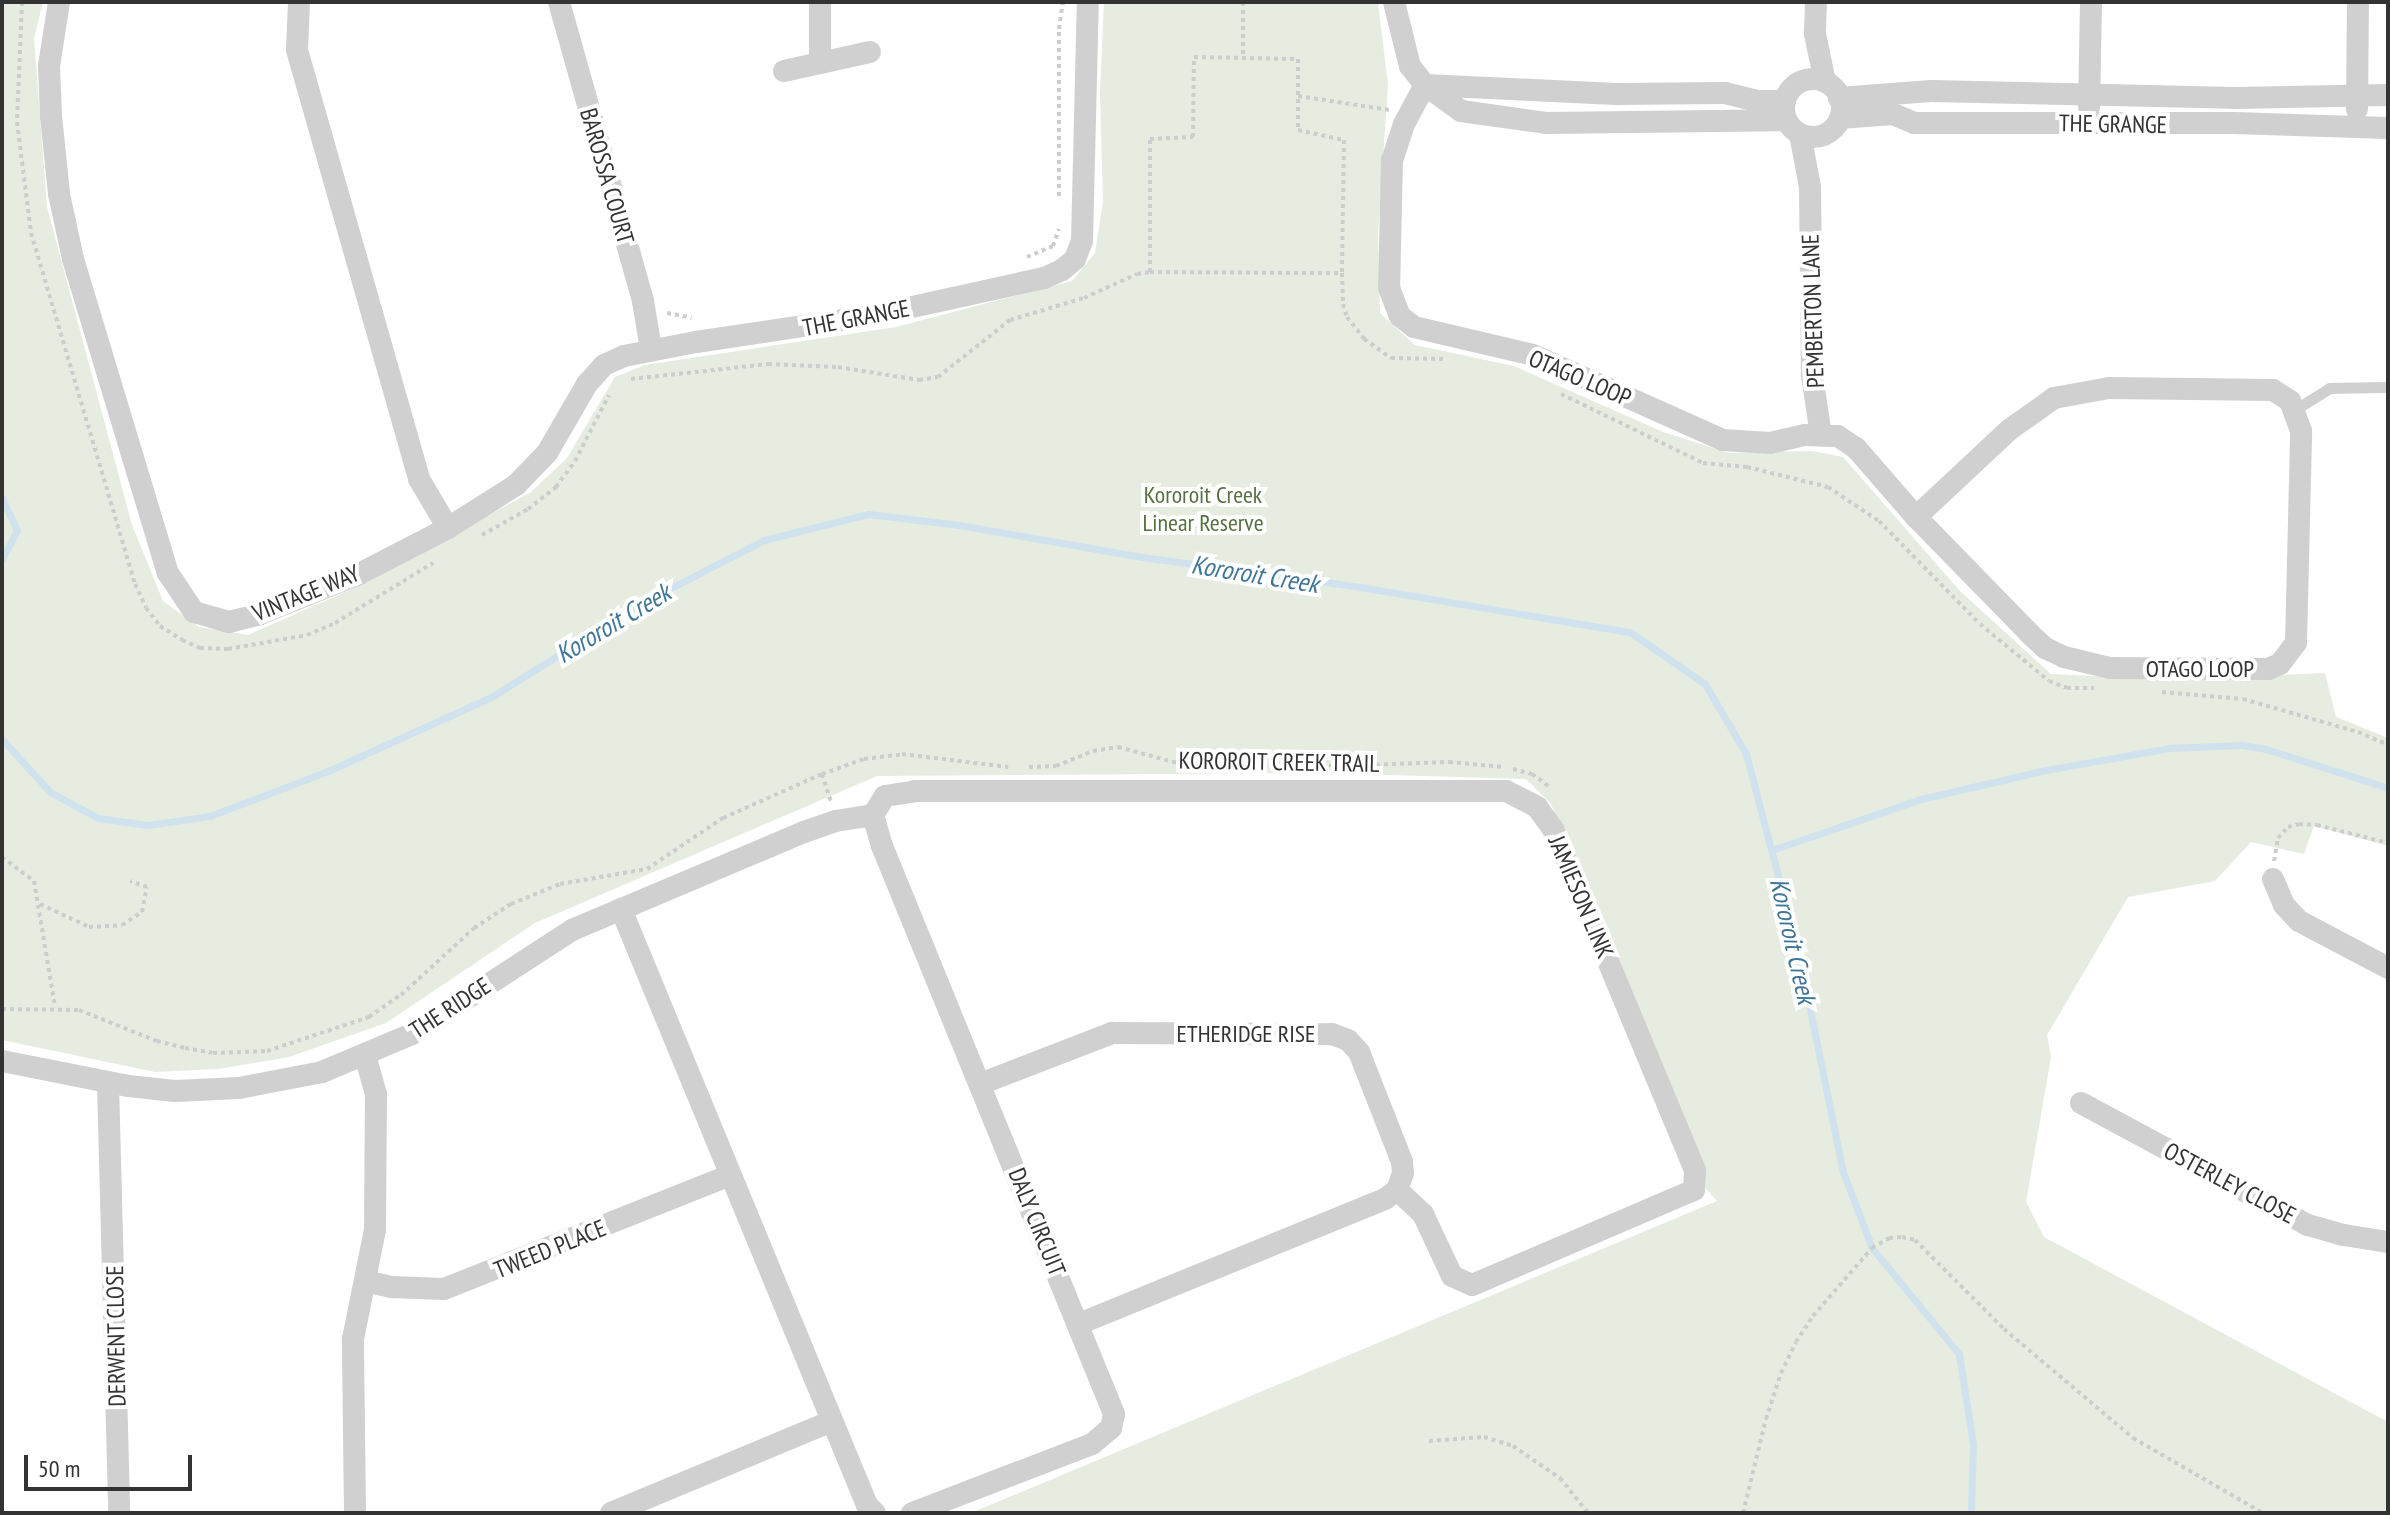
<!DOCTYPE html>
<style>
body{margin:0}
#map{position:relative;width:2390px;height:1515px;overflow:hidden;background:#fff;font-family:"PT Sans Narrow",sans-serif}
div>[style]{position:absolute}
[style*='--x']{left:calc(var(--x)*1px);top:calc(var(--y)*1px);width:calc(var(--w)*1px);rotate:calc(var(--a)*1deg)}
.green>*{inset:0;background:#e6ecdf}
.stream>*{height:7px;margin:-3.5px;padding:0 3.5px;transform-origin:3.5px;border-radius:3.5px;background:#cfe2ee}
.path>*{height:4px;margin-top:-2px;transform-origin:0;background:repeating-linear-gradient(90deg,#cdcdcd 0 4px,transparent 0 8px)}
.service>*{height:11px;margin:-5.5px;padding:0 5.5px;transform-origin:5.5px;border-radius:5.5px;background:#d0d0d0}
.minor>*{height:22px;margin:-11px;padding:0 11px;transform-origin:11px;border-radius:11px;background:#d0d0d0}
.minor>.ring{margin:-11px;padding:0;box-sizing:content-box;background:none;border:22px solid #d0d0d0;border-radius:50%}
span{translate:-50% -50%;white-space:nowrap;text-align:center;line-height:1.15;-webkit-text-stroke:8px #fff;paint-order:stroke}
.street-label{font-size:24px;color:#333}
.park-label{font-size:24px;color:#56703f}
.water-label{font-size:26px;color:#3f7597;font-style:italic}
.frame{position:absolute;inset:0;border:4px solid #333;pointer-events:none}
.scale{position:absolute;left:24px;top:1455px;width:168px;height:36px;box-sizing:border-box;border:4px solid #333;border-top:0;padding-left:10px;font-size:24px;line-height:28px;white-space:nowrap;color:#333;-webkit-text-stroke:6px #fff;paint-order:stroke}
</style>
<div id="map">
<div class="green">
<i style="clip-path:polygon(2px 2px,43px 2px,34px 38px,47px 207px,132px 525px,163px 601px,199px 627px,248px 635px,350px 590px,531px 492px,567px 458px,615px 377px,645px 365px,896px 327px,1072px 281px,1095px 253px,1103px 202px,1100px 92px,1104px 2px,1378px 2px,1388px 85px,1378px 234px,1380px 313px,1415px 345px,1514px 366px,1663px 432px,1729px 453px,1813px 451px,1843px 457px,1960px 591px,2051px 674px,2176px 680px,2325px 673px,2336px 717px,2388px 738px,2388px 846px,2314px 826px,2304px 854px,2251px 842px,2215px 881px,2128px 897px,2047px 1035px,2051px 1057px,2026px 1202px,2044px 1237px,2388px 1422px,2388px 1513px,971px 1513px,1717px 1201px,1706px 1189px,1635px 999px,1551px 804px,1526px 779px,1321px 773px,877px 776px,535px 923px,386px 1023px,289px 1057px,218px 1069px,155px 1072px,2px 1040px)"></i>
</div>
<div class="stream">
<i style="--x:2;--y:498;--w:35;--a:65"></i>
<i style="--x:17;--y:530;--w:33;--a:117"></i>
<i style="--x:2;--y:739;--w:72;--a:47.8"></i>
<i style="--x:50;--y:792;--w:55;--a:28.4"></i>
<i style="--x:98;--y:818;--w:50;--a:8"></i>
<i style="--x:148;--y:825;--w:63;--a:-8.3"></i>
<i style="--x:210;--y:816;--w:126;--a:-20.9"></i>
<i style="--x:328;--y:771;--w:181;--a:-24.4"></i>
<i style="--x:493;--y:696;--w:176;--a:-32"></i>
<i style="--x:642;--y:603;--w:137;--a:-27.3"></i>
<i style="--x:764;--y:540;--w:107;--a:-14"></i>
<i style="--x:868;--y:514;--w:92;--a:6.9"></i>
<i style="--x:959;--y:525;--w:186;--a:9.9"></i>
<i style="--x:1142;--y:557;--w:220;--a:7.8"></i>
<i style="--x:1360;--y:587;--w:274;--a:9.5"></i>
<i style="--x:1630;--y:632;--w:91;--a:34.7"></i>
<i style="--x:1705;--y:684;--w:81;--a:59.6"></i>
<i style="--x:1746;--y:754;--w:209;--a:75.3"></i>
<i style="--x:1799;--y:956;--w:220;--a:78.5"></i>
<i style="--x:1843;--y:1172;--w:81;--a:69.1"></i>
<i style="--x:1872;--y:1248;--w:137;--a:50.6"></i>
<i style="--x:1959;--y:1354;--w:91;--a:81.2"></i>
<i style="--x:1973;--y:1444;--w:69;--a:91.7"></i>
<i style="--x:1772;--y:850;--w:157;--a:-18.9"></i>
<i style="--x:1921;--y:799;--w:128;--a:-13.1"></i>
<i style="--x:2046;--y:770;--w:125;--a:-10.1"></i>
<i style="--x:2169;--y:748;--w:72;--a:-2.4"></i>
<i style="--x:2241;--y:745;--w:25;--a:9"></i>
<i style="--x:2266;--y:749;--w:128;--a:17.7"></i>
</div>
<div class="path">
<i style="--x:22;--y:2;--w:120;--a:92.4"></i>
<i style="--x:17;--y:122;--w:112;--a:82.8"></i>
<i style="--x:31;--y:233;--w:366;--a:73.5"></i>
<i style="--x:135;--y:584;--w:26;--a:65"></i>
<i style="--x:146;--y:608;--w:23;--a:52"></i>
<i style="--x:160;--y:626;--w:26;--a:32"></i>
<i style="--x:182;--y:640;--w:20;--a:24"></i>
<i style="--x:200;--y:648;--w:28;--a:2"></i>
<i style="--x:228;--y:649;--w:80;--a:-10"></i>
<i style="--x:307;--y:635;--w:30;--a:-23"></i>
<i style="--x:335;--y:623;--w:115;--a:-31.5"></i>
<i style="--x:1243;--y:2;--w:56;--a:90"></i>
<i style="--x:1298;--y:96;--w:93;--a:8.7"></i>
<i style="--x:1059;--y:196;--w:167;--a:-90"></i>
<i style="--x:1059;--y:29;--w:27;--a:-82"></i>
<i style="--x:1027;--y:257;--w:28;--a:-23"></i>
<i style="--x:1053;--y:246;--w:18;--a:-71"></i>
<i style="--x:1150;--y:272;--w:133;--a:-90"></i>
<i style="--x:1150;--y:139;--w:43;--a:-2.7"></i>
<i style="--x:1193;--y:137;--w:80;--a:-89.3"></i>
<i style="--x:1194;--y:57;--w:104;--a:1.1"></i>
<i style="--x:1298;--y:59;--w:71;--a:90"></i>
<i style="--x:1298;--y:130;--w:47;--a:12.3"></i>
<i style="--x:1344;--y:140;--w:133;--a:90.9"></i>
<i style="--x:667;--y:313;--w:25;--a:11"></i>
<i style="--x:631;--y:379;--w:138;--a:-6.2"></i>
<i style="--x:768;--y:364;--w:70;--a:2.5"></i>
<i style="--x:838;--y:367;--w:82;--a:9.1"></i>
<i style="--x:919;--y:380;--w:19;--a:-9"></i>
<i style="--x:938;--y:377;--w:92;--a:-38.4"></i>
<i style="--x:1010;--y:320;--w:77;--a:-16.6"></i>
<i style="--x:1084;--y:298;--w:58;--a:-24.4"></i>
<i style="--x:1137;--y:274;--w:13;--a:-9"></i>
<i style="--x:1150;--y:272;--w:192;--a:0.3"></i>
<i style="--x:1342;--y:273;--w:31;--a:88"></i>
<i style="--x:1343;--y:304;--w:14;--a:73"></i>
<i style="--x:1347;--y:317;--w:28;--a:52"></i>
<i style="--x:1364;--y:339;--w:33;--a:35"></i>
<i style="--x:1391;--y:358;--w:55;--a:1"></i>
<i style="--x:1561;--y:394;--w:158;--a:25.9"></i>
<i style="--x:1703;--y:463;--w:44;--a:5.2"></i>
<i style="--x:1747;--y:467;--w:83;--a:13.9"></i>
<i style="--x:1828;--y:487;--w:61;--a:33.7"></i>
<i style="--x:1879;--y:521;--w:144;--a:45.6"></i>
<i style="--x:1980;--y:624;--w:89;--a:39.6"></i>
<i style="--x:2049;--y:681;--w:19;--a:21"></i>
<i style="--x:2067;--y:688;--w:27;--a:0"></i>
<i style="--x:482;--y:535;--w:53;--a:-29.5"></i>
<i style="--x:528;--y:509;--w:36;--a:-38"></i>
<i style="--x:556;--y:487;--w:32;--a:-54"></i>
<i style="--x:575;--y:461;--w:74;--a:-62.7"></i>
<i style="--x:2162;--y:692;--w:81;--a:4.9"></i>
<i style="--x:2243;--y:699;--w:120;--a:16"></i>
<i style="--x:2358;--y:732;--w:33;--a:23"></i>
<i style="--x:1029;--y:767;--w:27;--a:-2"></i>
<i style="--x:1056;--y:766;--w:40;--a:-22"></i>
<i style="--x:1093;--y:751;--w:25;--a:-9"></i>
<i style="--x:1118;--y:747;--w:65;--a:15.1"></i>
<i style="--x:1181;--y:764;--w:93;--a:-4.3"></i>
<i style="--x:1274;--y:757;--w:63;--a:8.3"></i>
<i style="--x:1336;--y:766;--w:113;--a:-2"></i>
<i style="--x:1449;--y:762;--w:55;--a:5.2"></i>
<i style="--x:1513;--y:769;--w:20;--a:15"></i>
<i style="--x:1532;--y:774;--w:24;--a:36"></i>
<i style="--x:822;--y:774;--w:29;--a:72"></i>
<i style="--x:2;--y:857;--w:40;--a:37"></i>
<i style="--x:34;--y:881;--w:128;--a:80.5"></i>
<i style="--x:2274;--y:861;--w:23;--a:-80"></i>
<i style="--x:2278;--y:838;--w:15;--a:-48"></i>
<i style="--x:2288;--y:827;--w:11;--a:-15"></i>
<i style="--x:2299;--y:824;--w:18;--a:3"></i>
<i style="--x:2317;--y:825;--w:73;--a:14.2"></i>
<i style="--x:40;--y:904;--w:54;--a:25.1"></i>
<i style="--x:89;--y:927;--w:33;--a:-3"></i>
<i style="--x:122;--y:925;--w:24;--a:-33"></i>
<i style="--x:142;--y:912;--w:25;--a:-79"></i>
<i style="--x:147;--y:887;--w:18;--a:-161"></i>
<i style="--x:2;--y:1009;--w:77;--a:0.7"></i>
<i style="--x:79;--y:1010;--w:84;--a:21.7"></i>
<i style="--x:157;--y:1041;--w:29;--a:14"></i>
<i style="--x:185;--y:1048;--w:28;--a:10"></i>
<i style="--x:213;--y:1053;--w:54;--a:-2.1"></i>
<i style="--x:267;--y:1051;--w:108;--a:-18.4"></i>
<i style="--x:369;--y:1017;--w:39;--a:-35"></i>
<i style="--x:401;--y:995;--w:99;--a:-42.5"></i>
<i style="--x:474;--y:928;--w:44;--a:-33"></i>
<i style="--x:511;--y:904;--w:53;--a:-22.2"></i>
<i style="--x:560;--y:884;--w:88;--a:-9.8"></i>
<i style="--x:647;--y:869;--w:92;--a:-33.9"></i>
<i style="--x:723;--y:818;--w:108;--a:-24"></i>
<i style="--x:822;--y:774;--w:45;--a:-19.7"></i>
<i style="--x:864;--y:759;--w:38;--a:-7"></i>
<i style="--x:902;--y:754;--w:107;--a:7"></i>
<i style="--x:1429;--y:1441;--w:55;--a:-4.2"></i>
<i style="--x:1484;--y:1437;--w:30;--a:17"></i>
<i style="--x:1513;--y:1446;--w:57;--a:34.2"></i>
<i style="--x:1560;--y:1478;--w:45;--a:51.3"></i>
<i style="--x:1743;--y:1513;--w:97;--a:-76.3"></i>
<i style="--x:1766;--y:1419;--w:48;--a:-71.9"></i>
<i style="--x:1781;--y:1373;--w:34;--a:-64"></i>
<i style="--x:1796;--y:1342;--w:31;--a:-57"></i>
<i style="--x:1813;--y:1316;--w:90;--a:-49.1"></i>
<i style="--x:1872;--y:1248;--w:20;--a:-30"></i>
<i style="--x:1889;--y:1238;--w:13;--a:-4"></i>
<i style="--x:1902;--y:1237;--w:13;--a:13"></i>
<i style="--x:1915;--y:1240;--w:126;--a:45"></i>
<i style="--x:2004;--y:1329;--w:169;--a:40.2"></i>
<i style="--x:2133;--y:1438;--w:150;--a:30"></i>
</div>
<div class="service">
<i style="--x:2296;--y:409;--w:39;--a:-32"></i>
<i style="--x:2329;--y:388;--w:55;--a:-1"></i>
</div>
<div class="minor">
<i style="--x:59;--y:2;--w:65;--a:98.9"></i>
<i style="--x:49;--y:66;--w:50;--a:87.7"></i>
<i style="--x:51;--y:116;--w:78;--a:84.1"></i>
<i style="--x:59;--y:194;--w:66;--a:77.8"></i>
<i style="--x:73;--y:259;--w:328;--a:73.2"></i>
<i style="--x:168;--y:573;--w:47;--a:56.3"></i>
<i style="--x:194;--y:612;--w:36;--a:16"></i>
<i style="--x:229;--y:622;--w:32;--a:-14"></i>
<i style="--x:260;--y:614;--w:105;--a:-21.9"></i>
<i style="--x:357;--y:575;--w:102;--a:-27.3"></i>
<i style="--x:448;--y:528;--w:80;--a:-32.3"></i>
<i style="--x:516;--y:485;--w:45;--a:-45.9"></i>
<i style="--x:547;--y:453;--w:80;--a:-59.9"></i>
<i style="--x:587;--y:384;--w:25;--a:-48"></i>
<i style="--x:604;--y:365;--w:22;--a:-24"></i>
<i style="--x:624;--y:356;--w:73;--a:-11"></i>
<i style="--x:696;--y:342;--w:177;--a:-8.5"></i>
<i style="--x:871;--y:316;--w:177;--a:-12.4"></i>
<i style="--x:1044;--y:278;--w:20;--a:-24"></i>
<i style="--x:1062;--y:270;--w:17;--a:-40"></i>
<i style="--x:1075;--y:259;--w:19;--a:-69"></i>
<i style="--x:1082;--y:241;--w:239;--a:-88.6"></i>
<i style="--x:299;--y:2;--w:48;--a:92.4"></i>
<i style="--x:297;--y:50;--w:446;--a:74.1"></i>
<i style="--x:419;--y:479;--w:57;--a:59.4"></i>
<i style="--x:559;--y:2;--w:311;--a:74.3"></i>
<i style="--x:643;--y:301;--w:50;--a:80.7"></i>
<i style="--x:1394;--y:2;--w:66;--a:76"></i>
<i style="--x:1410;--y:66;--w:24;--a:52"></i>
<i style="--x:1425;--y:85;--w:44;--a:35.8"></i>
<i style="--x:1461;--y:111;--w:86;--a:8"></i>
<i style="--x:1546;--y:123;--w:240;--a:-0.7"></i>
<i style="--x:1816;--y:2;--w:32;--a:92"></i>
<i style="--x:1815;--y:34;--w:49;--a:78.2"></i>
<i style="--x:820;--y:61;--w:59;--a:-90"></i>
<i style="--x:784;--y:71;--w:88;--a:-12.5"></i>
<i class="ring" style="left:1784px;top:79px;width:36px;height:36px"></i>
<i style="--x:1425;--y:85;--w:44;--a:118.3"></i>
<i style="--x:1404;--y:124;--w:38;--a:108"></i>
<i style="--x:1392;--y:160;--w:128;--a:91.3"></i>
<i style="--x:1389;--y:288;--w:30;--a:69"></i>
<i style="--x:1400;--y:316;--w:18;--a:38"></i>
<i style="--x:1414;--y:327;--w:122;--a:13.2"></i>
<i style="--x:1533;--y:355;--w:208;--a:24.1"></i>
<i style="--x:1723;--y:440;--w:47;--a:3.7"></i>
<i style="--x:1770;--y:443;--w:36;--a:-13"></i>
<i style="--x:1805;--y:435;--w:33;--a:2"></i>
<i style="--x:1838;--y:436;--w:22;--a:34"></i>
<i style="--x:1856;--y:448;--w:91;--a:49"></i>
<i style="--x:1916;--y:517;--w:163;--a:45.7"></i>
<i style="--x:2030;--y:634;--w:21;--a:43"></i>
<i style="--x:2045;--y:648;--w:21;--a:25"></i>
<i style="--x:2064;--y:657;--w:47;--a:13.4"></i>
<i style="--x:2110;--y:668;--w:158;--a:0.4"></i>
<i style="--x:2268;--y:669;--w:13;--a:-23"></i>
<i style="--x:2280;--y:664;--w:26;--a:-53"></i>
<i style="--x:2296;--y:643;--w:212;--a:-88.6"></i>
<i style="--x:2301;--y:431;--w:32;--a:-110"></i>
<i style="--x:2290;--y:401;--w:20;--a:-147"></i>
<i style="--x:2273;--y:390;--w:164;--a:-179.3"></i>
<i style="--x:2109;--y:388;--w:56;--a:169.7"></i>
<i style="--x:2054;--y:398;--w:55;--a:144.6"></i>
<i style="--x:2009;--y:430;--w:127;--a:136.9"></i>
<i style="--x:1426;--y:85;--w:190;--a:2.7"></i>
<i style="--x:1616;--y:94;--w:109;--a:-0.5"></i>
<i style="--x:1725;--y:93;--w:34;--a:14"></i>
<i style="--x:1758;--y:101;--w:27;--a:0"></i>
<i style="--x:1839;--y:98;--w:92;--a:-4.4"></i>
<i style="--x:1931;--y:91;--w:303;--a:1.3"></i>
<i style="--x:2234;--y:98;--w:154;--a:-1.1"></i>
<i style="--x:2089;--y:107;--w:105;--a:-88.9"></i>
<i style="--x:2357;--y:109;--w:107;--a:-89.5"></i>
<i style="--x:1840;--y:118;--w:53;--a:-4.3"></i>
<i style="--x:1893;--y:114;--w:23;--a:23"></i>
<i style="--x:1914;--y:123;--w:320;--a:0"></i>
<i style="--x:2234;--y:123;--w:154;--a:1.9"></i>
<i style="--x:1800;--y:134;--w:54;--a:79.3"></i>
<i style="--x:1810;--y:187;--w:189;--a:89.4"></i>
<i style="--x:1812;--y:376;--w:60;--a:81.3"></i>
<i style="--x:873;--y:815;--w:22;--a:-58"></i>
<i style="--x:885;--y:796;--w:30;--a:-9"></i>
<i style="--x:915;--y:791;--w:591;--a:0"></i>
<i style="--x:1506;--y:791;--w:35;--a:27"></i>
<i style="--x:1537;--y:807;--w:27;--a:54"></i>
<i style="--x:1553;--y:829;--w:369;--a:67.4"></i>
<i style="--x:1695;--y:1170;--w:20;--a:93"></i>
<i style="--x:1694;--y:1190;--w:241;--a:156.8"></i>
<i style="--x:1472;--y:1285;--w:22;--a:-156"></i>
<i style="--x:1452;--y:1276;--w:68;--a:-115.1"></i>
<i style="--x:1423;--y:1214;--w:35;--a:-137"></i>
<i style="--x:873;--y:815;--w:32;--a:74"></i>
<i style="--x:882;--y:846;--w:614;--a:67.78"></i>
<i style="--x:1114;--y:1414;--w:14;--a:102"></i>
<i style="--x:1111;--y:1428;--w:25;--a:140"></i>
<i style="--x:1092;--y:1444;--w:193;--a:159"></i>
<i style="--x:2273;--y:879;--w:28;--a:67"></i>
<i style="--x:2284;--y:905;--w:22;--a:47"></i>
<i style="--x:2299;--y:921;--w:101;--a:27.8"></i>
<i style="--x:621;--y:909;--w:645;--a:67.57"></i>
<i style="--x:867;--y:1505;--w:11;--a:45"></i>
<i style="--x:2;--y:1061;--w:128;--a:11.2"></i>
<i style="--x:128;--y:1086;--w:47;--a:6.1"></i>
<i style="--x:175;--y:1091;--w:64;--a:-2.7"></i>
<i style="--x:239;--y:1088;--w:85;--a:-10.9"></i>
<i style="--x:322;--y:1072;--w:98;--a:-22.9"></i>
<i style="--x:412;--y:1034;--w:191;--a:-33"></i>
<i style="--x:572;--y:930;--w:252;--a:-22.9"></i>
<i style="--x:804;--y:832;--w:34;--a:-19"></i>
<i style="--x:836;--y:821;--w:37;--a:-9"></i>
<i style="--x:108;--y:1083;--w:430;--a:88.5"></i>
<i style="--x:980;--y:1084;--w:142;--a:-21.1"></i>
<i style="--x:1112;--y:1033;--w:220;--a:0.3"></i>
<i style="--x:1332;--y:1034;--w:17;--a:21"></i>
<i style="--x:1348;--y:1040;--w:16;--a:47"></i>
<i style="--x:1359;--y:1052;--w:118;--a:68.6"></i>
<i style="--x:1402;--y:1162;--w:11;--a:85"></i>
<i style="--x:1403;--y:1173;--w:18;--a:109"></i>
<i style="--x:1397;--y:1190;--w:15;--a:143"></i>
<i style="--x:1385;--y:1199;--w:331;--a:157.8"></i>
<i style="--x:2081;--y:1103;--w:258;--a:28.3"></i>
<i style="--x:2308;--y:1225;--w:37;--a:16"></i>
<i style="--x:2344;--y:1235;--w:45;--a:9"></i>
<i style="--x:365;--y:1281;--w:28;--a:13"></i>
<i style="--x:392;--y:1287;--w:52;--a:2.2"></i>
<i style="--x:444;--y:1289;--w:306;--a:-21.7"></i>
<i style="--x:355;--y:1513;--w:174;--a:-90.7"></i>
<i style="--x:353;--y:1339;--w:111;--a:-78.6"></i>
<i style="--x:375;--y:1230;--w:136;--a:-89.6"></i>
<i style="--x:376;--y:1094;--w:40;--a:-106"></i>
<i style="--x:611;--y:1513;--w:239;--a:-22.6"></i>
</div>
<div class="street-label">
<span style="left:2113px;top:124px;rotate:1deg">THE GRANGE</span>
<span style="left:607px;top:176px;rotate:74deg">BAROSSA COURT</span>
<span style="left:1813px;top:311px;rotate:-92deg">PEMBERTON LANE</span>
<span style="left:856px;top:318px;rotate:-11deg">THE GRANGE</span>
<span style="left:1580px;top:378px;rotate:23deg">OTAGO LOOP</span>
<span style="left:306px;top:593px;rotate:-22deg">VINTAGE WAY</span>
<span style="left:2200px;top:669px">OTAGO LOOP</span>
<span style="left:1279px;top:762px;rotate:1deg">KOROROIT CREEK TRAIL</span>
<span style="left:1581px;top:897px;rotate:67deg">JAMIESON LINK</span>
<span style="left:450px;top:1008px;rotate:-33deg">THE RIDGE</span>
<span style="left:1246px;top:1034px">ETHERIDGE RISE</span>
<span style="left:2230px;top:1183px;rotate:28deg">OSTERLEY CLOSE</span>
<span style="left:1037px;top:1222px;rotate:68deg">DALY CIRCUIT</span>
<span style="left:550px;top:1249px;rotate:-22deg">TWEED PLACE</span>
<span style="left:116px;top:1336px;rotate:-91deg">DERWENT CLOSE</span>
</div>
<div class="park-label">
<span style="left:1203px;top:509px">Kororoit Creek<br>Linear Reserve</span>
</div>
<div class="water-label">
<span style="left:1255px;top:574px;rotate:9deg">Kororoit Creek</span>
<span style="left:613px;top:623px;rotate:-31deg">Kororoit Creek</span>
<span style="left:1793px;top:941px;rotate:77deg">Kororoit Creek</span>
</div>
<div class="frame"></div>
<div class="scale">50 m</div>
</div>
